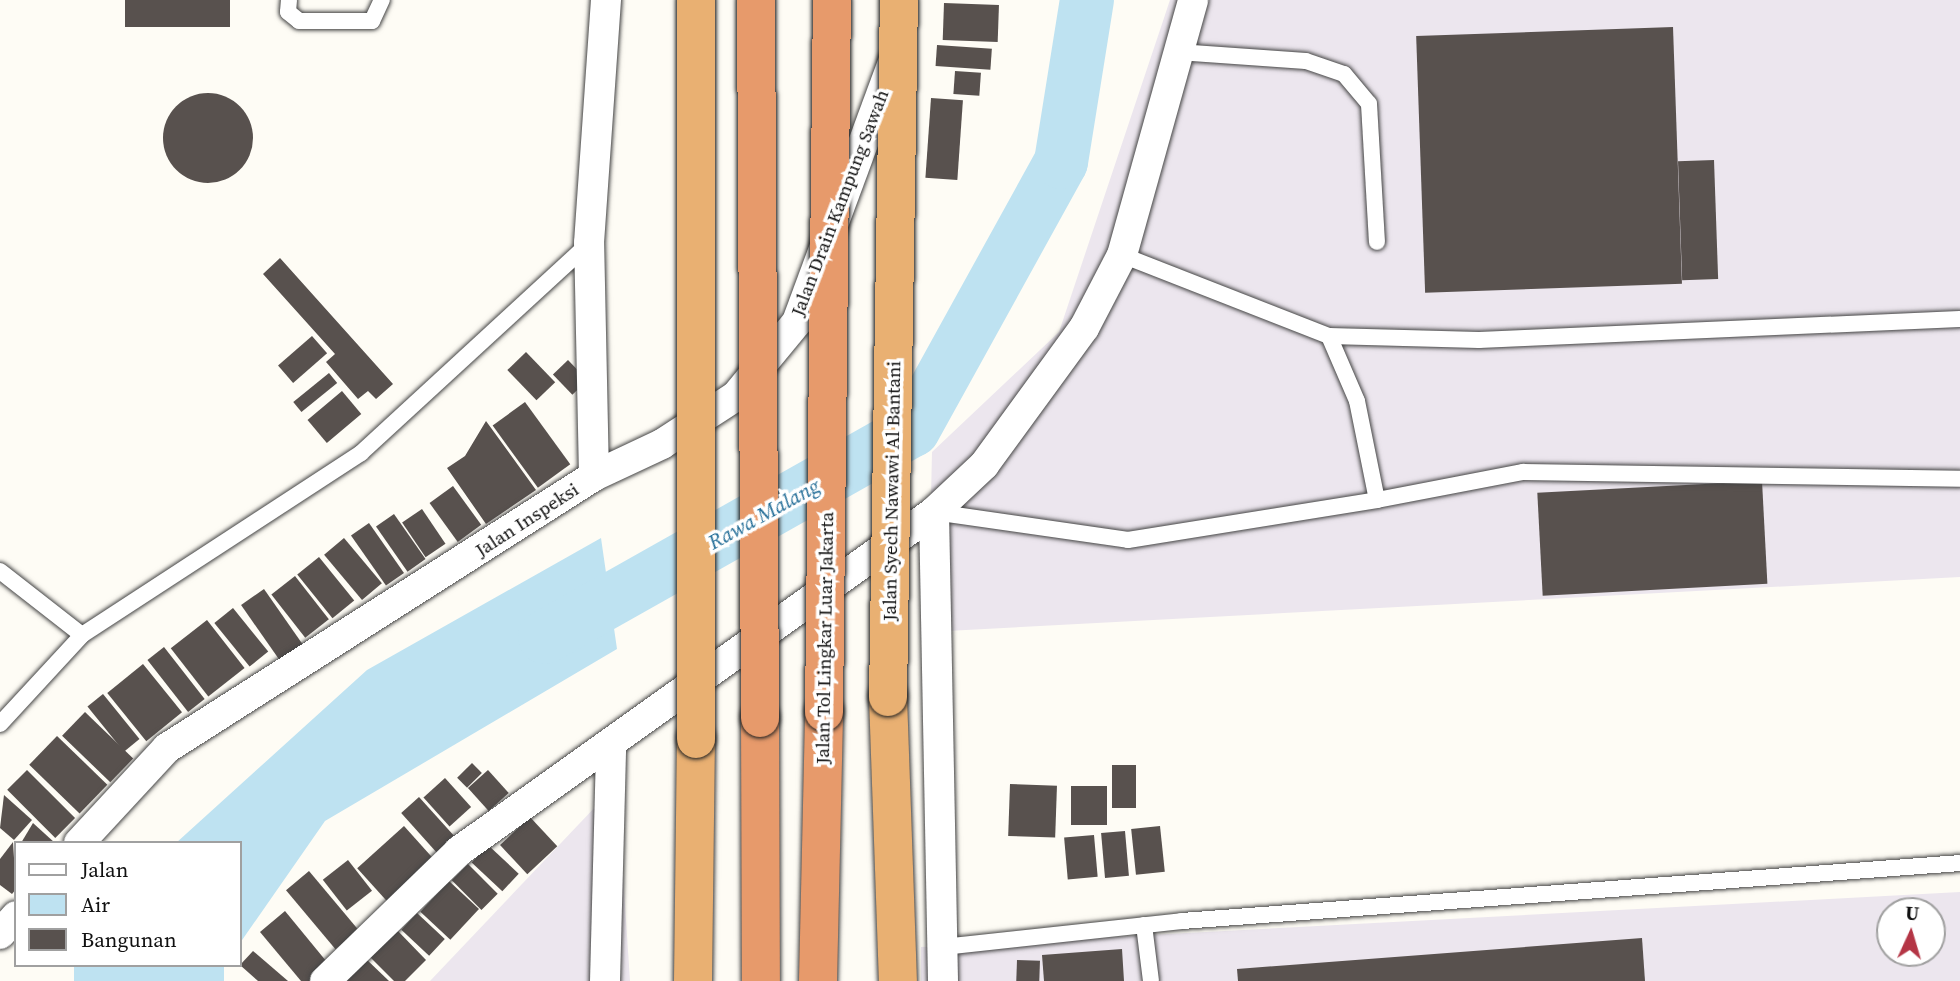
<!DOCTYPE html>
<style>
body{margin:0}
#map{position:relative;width:1960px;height:981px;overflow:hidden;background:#fefcf5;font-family:"Source Serif 4",serif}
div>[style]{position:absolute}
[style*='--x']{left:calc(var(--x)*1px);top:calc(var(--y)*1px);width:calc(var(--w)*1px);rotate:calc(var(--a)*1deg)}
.industrial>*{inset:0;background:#ece6ee}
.water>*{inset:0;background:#bee2f1;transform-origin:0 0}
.river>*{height:54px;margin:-27px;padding:0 27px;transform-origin:27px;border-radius:27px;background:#bee2f1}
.building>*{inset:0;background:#58514e;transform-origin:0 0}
.round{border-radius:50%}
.roads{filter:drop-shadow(0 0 2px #444) drop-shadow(0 0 2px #444)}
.service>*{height:16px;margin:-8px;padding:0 8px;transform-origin:8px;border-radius:8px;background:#fff}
.minor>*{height:30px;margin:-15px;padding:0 15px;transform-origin:15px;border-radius:15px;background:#fff}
.trunk>*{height:38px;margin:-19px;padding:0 19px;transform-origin:19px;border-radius:19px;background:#e9b072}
.motorway>*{height:38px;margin:-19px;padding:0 19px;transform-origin:19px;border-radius:19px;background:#e79a6b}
.bridges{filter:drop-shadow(0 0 2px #222) drop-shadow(0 0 2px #222)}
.trunk-bridge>*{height:38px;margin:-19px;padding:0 19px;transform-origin:19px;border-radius:19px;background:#e9b072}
.motorway-bridge>*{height:38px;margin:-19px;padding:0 19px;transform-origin:19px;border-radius:19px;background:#e79a6b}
span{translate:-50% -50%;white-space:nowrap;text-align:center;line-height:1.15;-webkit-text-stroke:7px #fff;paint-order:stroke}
.street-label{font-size:19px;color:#111}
.water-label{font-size:21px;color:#246e98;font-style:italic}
.legend{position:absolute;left:14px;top:841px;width:228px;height:126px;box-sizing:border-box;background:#fff;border:2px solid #a0a0a0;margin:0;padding:9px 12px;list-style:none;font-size:21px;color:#111}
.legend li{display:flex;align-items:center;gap:14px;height:35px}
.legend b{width:35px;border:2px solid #a0a0a0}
.north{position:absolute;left:1876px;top:897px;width:70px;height:70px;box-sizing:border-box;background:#fff;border:2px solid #a0a0a0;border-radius:50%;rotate:4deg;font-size:19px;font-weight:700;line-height:28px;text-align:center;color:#111}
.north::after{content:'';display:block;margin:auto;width:24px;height:32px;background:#b43545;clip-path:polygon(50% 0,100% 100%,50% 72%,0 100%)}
</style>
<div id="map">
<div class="industrial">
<i style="clip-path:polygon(1170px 0,1960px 0,1960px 577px,928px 632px,932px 452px,1059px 332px)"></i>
<i style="clip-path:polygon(617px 784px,630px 981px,430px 981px)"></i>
<i style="clip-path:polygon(evenodd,1960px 892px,1960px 981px,921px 981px,921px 947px,1960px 892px,1890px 911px,1932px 911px,1932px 953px,1890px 953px,1890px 911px)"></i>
</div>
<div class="water">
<i style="clip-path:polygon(601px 538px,617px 649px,325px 821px,240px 943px,240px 843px,176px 843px,367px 670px)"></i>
<i style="left:74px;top:965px;width:150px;height:19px"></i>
</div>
<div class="river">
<i style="--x:545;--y:637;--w:422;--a:-29.4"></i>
<i style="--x:913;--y:430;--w:306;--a:-61.1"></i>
<i style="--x:1061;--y:162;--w:164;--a:-80.9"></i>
</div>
<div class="building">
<i style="left:125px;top:0;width:105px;height:27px"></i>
<i style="left:944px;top:3px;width:55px;height:37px;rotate:2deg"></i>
<i style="left:1673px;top:27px;width:257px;height:257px;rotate:88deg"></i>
<i style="left:937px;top:45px;width:55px;height:21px;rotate:4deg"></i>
<i style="left:955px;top:71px;width:26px;height:23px;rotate:4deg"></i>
<i class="round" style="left:163px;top:93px;width:90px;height:90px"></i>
<i style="left:931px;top:98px;width:32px;height:80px;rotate:4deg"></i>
<i style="left:1714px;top:160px;width:119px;height:36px;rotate:88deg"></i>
<i style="clip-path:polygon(280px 258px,393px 384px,376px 399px,368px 391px,358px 399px,326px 362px,335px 354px,263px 274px)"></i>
<i style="left:312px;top:336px;width:23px;height:45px;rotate:49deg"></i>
<i style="left:526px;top:352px;width:42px;height:26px;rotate:46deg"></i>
<i style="left:568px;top:360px;width:28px;height:21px;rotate:46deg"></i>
<i style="left:329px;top:373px;width:13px;height:46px;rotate:51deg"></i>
<i style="left:342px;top:391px;width:30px;height:45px;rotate:50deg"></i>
<i style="left:525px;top:402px;width:77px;height:40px;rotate:54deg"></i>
<i style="clip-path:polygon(486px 421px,536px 490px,486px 524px,447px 468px,465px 456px)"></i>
<i style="left:1762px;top:481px;width:103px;height:225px;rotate:87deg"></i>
<i style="left:453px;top:486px;width:48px;height:29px;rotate:54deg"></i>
<i style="left:422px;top:509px;width:42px;height:24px;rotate:56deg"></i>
<i style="left:394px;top:514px;width:55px;height:22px;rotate:55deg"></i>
<i style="left:369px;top:523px;width:61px;height:22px;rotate:55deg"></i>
<i style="left:344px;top:538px;width:59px;height:26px;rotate:50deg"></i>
<i style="left:319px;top:557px;width:56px;height:28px;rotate:51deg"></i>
<i style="left:295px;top:576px;width:55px;height:30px;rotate:52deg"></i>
<i style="left:264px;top:589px;width:67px;height:28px;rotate:55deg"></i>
<i style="left:233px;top:608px;width:56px;height:24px;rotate:51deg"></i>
<i style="left:207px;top:620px;width:61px;height:46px;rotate:52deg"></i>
<i style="left:164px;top:647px;width:66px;height:21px;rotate:52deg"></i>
<i style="left:143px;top:664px;width:62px;height:46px;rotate:51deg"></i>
<i style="left:103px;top:694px;width:58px;height:20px;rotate:51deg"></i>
<i style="left:85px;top:712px;width:67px;height:33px;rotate:44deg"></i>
<i style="left:57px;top:736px;width:70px;height:40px;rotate:44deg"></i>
<i style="left:472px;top:763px;width:14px;height:21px;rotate:45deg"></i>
<i style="left:1112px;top:765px;width:24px;height:43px"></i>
<i style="left:27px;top:770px;width:68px;height:28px;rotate:45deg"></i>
<i style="left:488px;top:770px;width:31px;height:27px;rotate:48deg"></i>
<i style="left:445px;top:778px;width:39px;height:29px;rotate:48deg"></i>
<i style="left:1010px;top:784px;width:47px;height:52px;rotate:2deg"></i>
<i style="left:1071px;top:786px;width:36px;height:39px"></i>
<i style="clip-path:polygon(4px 795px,32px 820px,14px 840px,0 828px)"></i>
<i style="left:419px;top:797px;width:55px;height:24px;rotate:48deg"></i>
<i style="left:530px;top:817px;width:40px;height:41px;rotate:47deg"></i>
<i style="clip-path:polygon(33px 823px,55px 843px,21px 843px)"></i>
<i style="left:404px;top:826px;width:50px;height:63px;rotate:48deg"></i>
<i style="left:1160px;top:826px;width:46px;height:29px;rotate:84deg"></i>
<i style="left:1125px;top:831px;width:45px;height:24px;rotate:85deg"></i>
<i style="left:1094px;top:835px;width:42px;height:30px;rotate:85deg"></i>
<i style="clip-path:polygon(13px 842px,16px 889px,12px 894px,0 885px,0 859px)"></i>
<i style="left:488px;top:845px;width:42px;height:24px;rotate:43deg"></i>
<i style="left:348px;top:860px;width:39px;height:32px;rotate:52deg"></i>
<i style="left:468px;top:864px;width:42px;height:23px;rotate:45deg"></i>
<i style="left:309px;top:871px;width:77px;height:30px;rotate:50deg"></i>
<i style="left:449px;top:881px;width:41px;height:42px;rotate:43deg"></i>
<i style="clip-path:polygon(285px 911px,331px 967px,314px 981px,301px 981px,260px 932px)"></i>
<i style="left:417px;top:913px;width:38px;height:23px;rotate:43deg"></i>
<i style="clip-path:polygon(395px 928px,426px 960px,405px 981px,394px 981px,366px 953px)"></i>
<i style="clip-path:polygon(1642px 938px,1645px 981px,1238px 981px,1237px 969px)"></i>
<i style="clip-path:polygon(1122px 949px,1124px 981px,1044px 981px,1042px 955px)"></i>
<i style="clip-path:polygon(253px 951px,288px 981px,258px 981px,240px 965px)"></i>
<i style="clip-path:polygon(364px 957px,389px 981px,341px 981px)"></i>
<i style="left:1017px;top:960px;width:23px;height:21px;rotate:2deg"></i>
</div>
<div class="roads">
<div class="service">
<i style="--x:289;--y:0;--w:12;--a:95"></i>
<i style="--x:288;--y:12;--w:14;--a:39"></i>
<i style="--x:299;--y:21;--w:73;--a:0"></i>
<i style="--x:372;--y:21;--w:23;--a:-65"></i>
<i style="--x:1178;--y:52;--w:128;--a:4"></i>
<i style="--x:1306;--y:61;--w:40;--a:18.9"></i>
<i style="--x:1344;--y:74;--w:39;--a:50"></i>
<i style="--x:1369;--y:104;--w:138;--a:86.7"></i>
<i style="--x:1122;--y:255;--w:222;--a:21.4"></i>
<i style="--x:1329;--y:336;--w:150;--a:1.5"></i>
<i style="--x:1479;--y:340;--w:481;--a:-2.5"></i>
<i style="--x:1329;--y:336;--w:71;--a:66.7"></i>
<i style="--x:1357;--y:401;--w:101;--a:78.6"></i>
<i style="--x:1377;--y:500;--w:149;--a:-10.9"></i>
<i style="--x:1523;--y:472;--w:437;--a:0.9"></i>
<i style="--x:934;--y:512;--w:196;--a:8.2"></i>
<i style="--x:1128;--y:540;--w:252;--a:-9.1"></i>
<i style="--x:0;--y:571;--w:104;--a:38"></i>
<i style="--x:0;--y:724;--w:121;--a:-47.3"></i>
<i style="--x:82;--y:635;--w:333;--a:-33.1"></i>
<i style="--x:361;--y:453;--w:310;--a:-42.6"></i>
<i style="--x:1144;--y:925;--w:56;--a:82.9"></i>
<i style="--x:943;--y:947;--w:240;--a:-6.2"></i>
<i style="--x:1182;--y:921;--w:780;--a:-4.26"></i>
</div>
<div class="minor">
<i style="--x:594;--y:476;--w:75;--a:-25.2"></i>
<i style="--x:662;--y:444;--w:88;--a:-33"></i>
<i style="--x:736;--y:396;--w:96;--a:-50.5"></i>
<i style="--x:797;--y:322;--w:276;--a:-69.7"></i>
<i style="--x:934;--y:512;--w:469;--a:88.9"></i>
<i style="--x:79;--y:843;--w:129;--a:-47.2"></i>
<i style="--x:167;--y:748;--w:506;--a:-32.5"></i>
<i style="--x:594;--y:476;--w:233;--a:-91.2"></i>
<i style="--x:589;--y:243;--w:244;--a:-86"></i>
<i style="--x:0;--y:934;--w:24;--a:-48"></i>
<i style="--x:325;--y:981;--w:187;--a:-44.1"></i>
<i style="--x:459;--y:851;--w:584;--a:-35.51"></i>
<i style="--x:934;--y:512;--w:69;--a:-43.2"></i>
<i style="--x:984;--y:465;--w:170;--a:-53.9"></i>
<i style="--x:1084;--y:328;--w:82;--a:-62.5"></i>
<i style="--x:1122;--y:255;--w:265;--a:-74.4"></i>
<i style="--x:605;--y:981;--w:235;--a:-88.5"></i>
</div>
<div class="trunk">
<i style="--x:888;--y:697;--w:284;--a:88"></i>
<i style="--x:693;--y:981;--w:242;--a:-89.3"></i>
</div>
<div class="motorway">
<i style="--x:760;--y:718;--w:263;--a:89.8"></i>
<i style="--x:818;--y:981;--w:269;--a:-88.7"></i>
</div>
</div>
<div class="bridges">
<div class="trunk-bridge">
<i style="--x:696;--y:0;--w:739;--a:90"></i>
<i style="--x:888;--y:697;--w:697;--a:-89.1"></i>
</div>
<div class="motorway-bridge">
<i style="--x:756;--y:0;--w:718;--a:89.68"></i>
<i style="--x:824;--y:712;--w:712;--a:-89.36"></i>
</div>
</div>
<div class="street-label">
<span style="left:840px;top:203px;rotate:-69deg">Jalan Drain Kampung Sawah</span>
<span style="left:892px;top:491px;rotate:-89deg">Jalan Syech Nawawi Al Bantani</span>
<span style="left:527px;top:520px;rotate:-33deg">Jalan Inspeksi</span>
<span style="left:825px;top:638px;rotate:-89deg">Jalan Tol Lingkar Luar Jakarta</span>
</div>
<div class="water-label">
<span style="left:764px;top:514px;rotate:-29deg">Rawa Malang</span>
</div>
<ul class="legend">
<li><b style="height:9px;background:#fff"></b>Jalan</li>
<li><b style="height:19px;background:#bee2f1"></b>Air</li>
<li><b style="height:19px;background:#58514e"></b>Bangunan</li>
</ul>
<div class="north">U</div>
</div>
